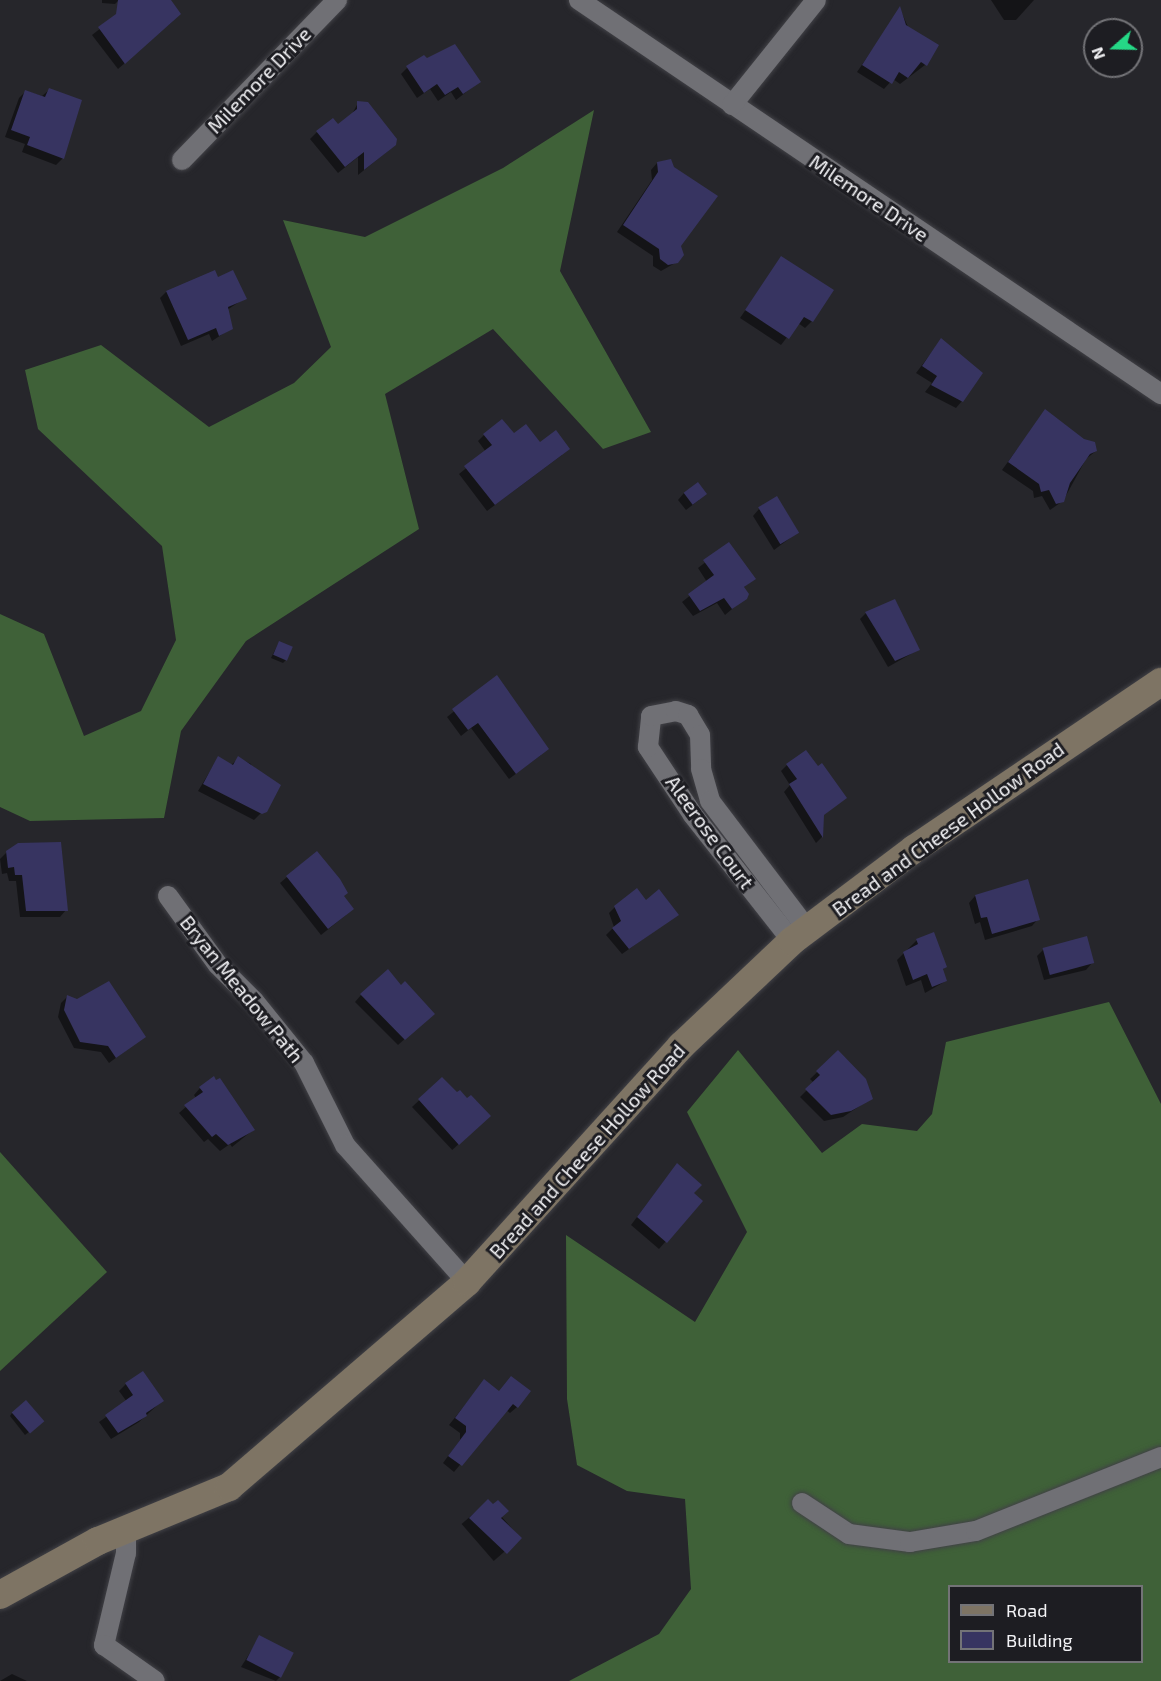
<!DOCTYPE html>
<style>
body{margin:0}
#map{position:relative;width:1161px;height:1681px;overflow:hidden;background:#26262b;font-family:"Exo 2",sans-serif}
div>[style]{position:absolute}
[style*='--x']{left:calc(var(--x)*1px);top:calc(var(--y)*1px);width:calc(var(--w)*1px);rotate:calc(var(--a)*1deg)}
.forest>*{inset:0;background:#3f6138}
.shadow>*{inset:0;background:#0007;transform-origin:0 0}
.building>*{inset:0;background:#373461;transform-origin:0 0}
.roads{filter:drop-shadow(0 0 2px #414146) drop-shadow(0 0 2px #414146)}
.street>*{height:20px;margin:-10px;padding:0 10px;transform-origin:10px;border-radius:10px;background:#707075}
.secondary>*{height:28px;margin:-14px;padding:0 14px;transform-origin:14px;border-radius:14px;background:#7e7464}
span{translate:-50% -50%;white-space:nowrap;text-align:center;line-height:1.15;-webkit-text-stroke:6px #1d1d22;paint-order:stroke}
.street-label{font-size:20px;color:#f4f4f7}
.legend{position:absolute;left:948px;top:1585px;width:195px;height:78px;box-sizing:border-box;background:#1d1d22;border:2px solid #737377;margin:0;padding:8px 10px;list-style:none;font-size:18px;color:#f4f4f7}
.legend li{display:flex;align-items:center;gap:12px;height:30px}
.legend b{width:30px;border:2px solid #737377}
.north{position:absolute;left:1083px;top:18px;width:60px;height:60px;box-sizing:border-box;background:#1d1d22;border:2px solid #737377;border-radius:50%;rotate:250deg;font-size:16px;font-weight:700;line-height:24px;text-align:center;color:#f4f4f7}
.north::after{content:'';display:block;margin:auto;width:21px;height:27px;background:#25d886;clip-path:polygon(50% 0,100% 100%,50% 72%,0 100%)}
</style>
<div id="map">
<div class="forest">
<i style="clip-path:polygon(594px 110px,560px 271px,651px 432px,603px 449px,493px 329px,385px 394px,419px 529px,246px 641px,181px 731px,164px 818px,30px 821px,0 807px,0 614px,44px 634px,84px 736px,141px 711px,176px 640px,162px 546px,38px 429px,25px 370px,101px 345px,209px 427px,294px 383px,331px 347px,283px 220px,365px 237px,503px 168px)"></i>
<i style="clip-path:polygon(evenodd,1109px 1002px,1161px 1104px,1161px 1681px,569px 1681px,659px 1634px,691px 1589px,685px 1499px,627px 1491px,577px 1465px,567px 1399px,566px 1235px,695px 1322px,747px 1232px,687px 1112px,738px 1050px,822px 1153px,862px 1124px,917px 1131px,932px 1114px,946px 1042px,1109px 1002px,950px 1586px,1142px 1586px,1142px 1662px,950px 1662px,950px 1586px)"></i>
<i style="clip-path:polygon(0 1152px,107px 1272px,0 1371px)"></i>
</div>
<div class="shadow">
<i style="clip-path:polygon(102px 0,119px 0,115px 4px,102px 3px)"></i>
<i style="clip-path:polygon(137px 0,169px 0,173px 21px,118px 69px,92px 35px)"></i>
<i style="clip-path:polygon(991px 0,1034px 0,1016px 20px,1004px 20px)"></i>
<i style="clip-path:polygon(900px 9px,925px 65px,900px 84px,893px 79px,884px 89px,857px 72px)"></i>
<i style="clip-path:polygon(407px 68px,479px 82px,456px 100px,451px 92px,438px 101px,430px 89px,417px 98px,401px 74px)"></i>
<i style="clip-path:polygon(49px 90px,63px 158px,56px 165px,22px 152px,25px 144px,5px 137px,19px 98px,26px 91px,42px 96px)"></i>
<i style="clip-path:polygon(358px 103px,388px 151px,358px 175px,358px 157px,338px 173px,310px 139px,317px 132px,338px 126px,351px 116px)"></i>
<i style="clip-path:polygon(657px 163px,679px 246px,677px 262px,661px 271px,653px 266px,653px 256px,617px 232px,652px 180px,651px 170px)"></i>
<i style="clip-path:polygon(781px 258px,832px 291px,812px 321px,805px 328px,798px 323px,781px 345px,740px 318px)"></i>
<i style="clip-path:polygon(214px 272px,217px 279px,245px 298px,227px 310px,232px 328px,212px 341px,209px 334px,181px 346px,160px 298px,166px 292px)"></i>
<i style="clip-path:polygon(941px 340px,962px 401px,956px 408px,925px 392px,932px 383px,916px 373px)"></i>
<i style="clip-path:polygon(1045px 411px,1096px 451px,1086px 459px,1063px 501px,1050px 510px,1042px 496px,1034px 498px,1033px 491px,1002px 470px)"></i>
<i style="clip-path:polygon(484px 435px,513px 435px,562px 455px,487px 511px,459px 474px,486px 452px,478px 441px)"></i>
<i style="clip-path:polygon(684px 493px,699px 500px,686px 510px,678px 500px)"></i>
<i style="clip-path:polygon(759px 509px,797px 533px,774px 550px,753px 516px)"></i>
<i style="clip-path:polygon(729px 544px,754px 579px,743px 588px,745px 598px,725px 615px,717px 603px,693px 616px,682px 602px,707px 582px,698px 568px)"></i>
<i style="clip-path:polygon(866px 613px,918px 650px,888px 667px,860px 619px)"></i>
<i style="clip-path:polygon(279px 642px,286px 660px,283px 663px,271px 658px)"></i>
<i style="clip-path:polygon(497px 677px,541px 755px,509px 779px,471px 728px,461px 736px,447px 717px)"></i>
<i style="clip-path:polygon(218px 758px,231px 765px,239px 758px,251px 764px,261px 813px,254px 820px,198px 791px)"></i>
<i style="clip-path:polygon(787px 765px,845px 798px,822px 816px,822px 837px,816px 843px,784px 792px,790px 785px,781px 771px)"></i>
<i style="clip-path:polygon(7px 852px,66px 910px,60px 917px,20px 917px,16px 881px,9px 881px,7px 873px,2px 874px,0 859px)"></i>
<i style="clip-path:polygon(287px 877px,342px 897px,346px 915px,321px 935px,280px 883px)"></i>
<i style="clip-path:polygon(975px 896px,1038px 919px,1032px 926px,985px 940px,980px 922px,975px 924px,969px 903px)"></i>
<i style="clip-path:polygon(646px 902px,677px 915px,622px 954px,606px 935px,614px 927px,609px 913px,615px 907px)"></i>
<i style="clip-path:polygon(917px 940px,945px 967px,942px 971px,946px 981px,925px 993px,921px 980px,906px 986px,897px 960px)"></i>
<i style="clip-path:polygon(1044px 949px,1092px 963px,1086px 970px,1044px 980px,1037px 956px)"></i>
<i style="clip-path:polygon(361px 995px,426px 1020px,398px 1045px,355px 1002px)"></i>
<i style="clip-path:polygon(68px 996px,144px 1037px,109px 1063px,101px 1052px,74px 1048px,58px 1017px,61px 1003px)"></i>
<i style="clip-path:polygon(838px 1052px,872px 1098px,843px 1117px,824px 1121px,800px 1097px,814px 1083px,810px 1079px)"></i>
<i style="left:442px;top:1079px;width:59px;height:41px;rotate:47deg"></i>
<i style="clip-path:polygon(200px 1088px,253px 1130px,232px 1147px,230px 1144px,220px 1151px,208px 1139px,204px 1142px,179px 1113px,196px 1098px,194px 1095px)"></i>
<i style="clip-path:polygon(671px 1172px,701px 1201px,659px 1249px,631px 1225px)"></i>
<i style="clip-path:polygon(484px 1381px,517px 1407px,510px 1413px,506px 1410px,454px 1472px,443px 1463px,460px 1440px,460px 1433px,449px 1425px)"></i>
<i style="clip-path:polygon(126px 1384px,162px 1401px,139px 1422px,111px 1439px,99px 1422px,127px 1402px,119px 1391px)"></i>
<i style="clip-path:polygon(12px 1413px,39px 1424px,25px 1435px,10px 1416px)"></i>
<i style="left:488px;top:1501px;width:49px;height:35px;rotate:49deg"></i>
<i style="clip-path:polygon(260px 1637px,280px 1677px,276px 1681px,241px 1667px)"></i>
<i style="clip-path:polygon(12px 1674px,27px 1681px,0 1681px)"></i>
</div>
<div class="building">
<i style="clip-path:polygon(118px 0,171px 0,181px 14px,125px 64px,98px 27px,116px 14px)"></i>
<i style="clip-path:polygon(900px 6px,906px 25px,939px 45px,927px 66px,921px 62px,908px 78px,899px 72px,892px 84px,862px 65px)"></i>
<i style="clip-path:polygon(455px 44px,481px 82px,463px 94px,458px 87px,445px 95px,437px 84px,424px 93px,406px 66px,424px 55px,427px 58px)"></i>
<i style="clip-path:polygon(49px 88px,82px 100px,64px 159px,27px 145px,30px 137px,11px 130px,25px 90px,45px 97px)"></i>
<i style="clip-path:polygon(357px 101px,368px 102px,397px 139px,396px 145px,364px 170px,364px 152px,345px 167px,316px 131px,333px 118px,338px 124px,357px 109px)"></i>
<i style="clip-path:polygon(671px 159px,674px 167px,718px 196px,681px 246px,684px 255px,678px 263px,668px 265px,660px 259px,659px 249px,623px 225px,658px 172px,657px 162px)"></i>
<i style="clip-path:polygon(781px 256px,834px 290px,813px 322px,804px 317px,789px 339px,745px 310px)"></i>
<i style="clip-path:polygon(215px 270px,218px 277px,233px 270px,247px 299px,228px 307px,233px 329px,219px 336px,216px 328px,188px 340px,166px 291px)"></i>
<i style="clip-path:polygon(941px 338px,983px 373px,963px 402px,931px 385px,937px 376px,922px 366px)"></i>
<i style="clip-path:polygon(1045px 409px,1084px 439px,1095px 442px,1097px 451px,1090px 454px,1070px 483px,1064px 502px,1056px 504px,1049px 490px,1041px 492px,1039px 484px,1008px 462px)"></i>
<i style="clip-path:polygon(502px 419px,514px 433px,526px 424px,540px 442px,556px 430px,570px 449px,495px 505px,464px 466px,492px 445px,483px 434px)"></i>
<i style="left:698px;top:482px;width:15px;height:18px;rotate:53deg"></i>
<i style="left:777px;top:496px;width:43px;height:22px;rotate:59deg"></i>
<i style="clip-path:polygon(729px 542px,756px 579px,744px 587px,749px 594px,747px 599px,732px 609px,724px 598px,700px 611px,688px 594px,714px 575px,703px 560px)"></i>
<i style="clip-path:polygon(895px 599px,920px 650px,895px 661px,865px 612px)"></i>
<i style="left:279px;top:641px;width:15px;height:15px;rotate:23deg"></i>
<i style="clip-path:polygon(497px 675px,549px 749px,516px 774px,478px 723px,468px 730px,452px 709px)"></i>
<i style="clip-path:polygon(806px 750px,818px 766px,822px 763px,847px 798px,824px 815px,823px 838px,789px 784px,797px 779px,786px 764px)"></i>
<i style="clip-path:polygon(218px 756px,233px 765px,238px 756px,281px 785px,267px 812px,262px 814px,203px 784px)"></i>
<i style="clip-path:polygon(61px 842px,68px 911px,26px 911px,22px 875px,15px 875px,14px 867px,8px 868px,6px 851px,18px 843px)"></i>
<i style="clip-path:polygon(317px 851px,340px 879px,348px 893px,344px 896px,354px 909px,328px 929px,286px 876px)"></i>
<i style="clip-path:polygon(1028px 879px,1040px 920px,992px 934px,987px 917px,981px 918px,975px 895px)"></i>
<i style="clip-path:polygon(637px 888px,646px 900px,659px 889px,679px 915px,629px 949px,612px 928px,621px 921px,614px 906px)"></i>
<i style="clip-path:polygon(934px 932px,947px 967px,943px 969px,947px 981px,932px 987px,927px 974px,913px 980px,903px 952px,918px 944px,916px 939px)"></i>
<i style="left:1087px;top:936px;width:28px;height:46px;rotate:75deg"></i>
<i style="clip-path:polygon(388px 969px,401px 985px,405px 981px,435px 1014px,405px 1040px,360px 994px)"></i>
<i style="clip-path:polygon(109px 981px,146px 1037px,116px 1058px,108px 1046px,80px 1042px,64px 1010px,67px 995px,77px 999px)"></i>
<i style="clip-path:polygon(838px 1050px,866px 1079px,873px 1099px,851px 1111px,831px 1115px,805px 1089px,820px 1075px,816px 1071px)"></i>
<i style="clip-path:polygon(214px 1076px,216px 1080px,220px 1078px,255px 1130px,228px 1145px,216px 1134px,212px 1137px,184px 1105px,203px 1092px,199px 1087px)"></i>
<i style="clip-path:polygon(442px 1077px,457px 1092px,460px 1090px,467px 1098px,471px 1095px,491px 1116px,459px 1145px,418px 1099px)"></i>
<i style="clip-path:polygon(677px 1163px,702px 1185px,694px 1193px,703px 1201px,667px 1243px,637px 1217px)"></i>
<i style="clip-path:polygon(143px 1371px,164px 1401px,146px 1413px,147px 1416px,118px 1433px,105px 1415px,133px 1395px,125px 1383px)"></i>
<i style="clip-path:polygon(511px 1376px,531px 1391px,518px 1408px,513px 1404px,462px 1466px,448px 1456px,466px 1432px,466px 1426px,455px 1418px,484px 1379px,499px 1391px)"></i>
<i style="left:26px;top:1400px;width:28px;height:19px;rotate:49deg"></i>
<i style="clip-path:polygon(488px 1499px,493px 1504px,498px 1500px,509px 1511px,501px 1518px,522px 1538px,507px 1554px,469px 1518px)"></i>
<i style="left:259px;top:1635px;width:39px;height:28px;rotate:27deg"></i>
</div>
<div class="roads">
<div class="street">
<i style="--x:579;--y:0;--w:703;--a:34.1"></i>
<i style="--x:732;--y:105;--w:134;--a:-51.3"></i>
<i style="--x:182;--y:160;--w:223;--a:-45.9"></i>
<i style="--x:168;--y:896;--w:85;--a:54.1"></i>
<i style="--x:218;--y:965;--w:51;--a:45"></i>
<i style="--x:254;--y:1001;--w:80;--a:51.1"></i>
<i style="--x:304;--y:1063;--w:92;--a:63.4"></i>
<i style="--x:345;--y:1145;--w:183;--a:48.3"></i>
<i style="--x:792;--y:941;--w:160;--a:-128.2"></i>
<i style="--x:693;--y:815;--w:82;--a:-123.5"></i>
<i style="--x:648;--y:747;--w:31;--a:-84"></i>
<i style="--x:651;--y:716;--w:25;--a:-11"></i>
<i style="--x:676;--y:711;--w:13;--a:18"></i>
<i style="--x:688;--y:715;--w:23;--a:59"></i>
<i style="--x:700;--y:735;--w:34;--a:88"></i>
<i style="--x:701;--y:769;--w:33;--a:74"></i>
<i style="--x:710;--y:801;--w:162;--a:52.8"></i>
<i style="--x:802;--y:1503;--w:56;--a:33.4"></i>
<i style="--x:849;--y:1534;--w:62;--a:7.5"></i>
<i style="--x:910;--y:1542;--w:67;--a:-9.5"></i>
<i style="--x:976;--y:1531;--w:199;--a:-21.8"></i>
<i style="--x:126;--y:1529;--w:24;--a:90"></i>
<i style="--x:126;--y:1553;--w:95;--a:103.4"></i>
<i style="--x:104;--y:1645;--w:62;--a:35.2"></i>
</div>
<div class="secondary">
<i style="--x:0;--y:1595;--w:112;--a:-28.9"></i>
<i style="--x:98;--y:1541;--w:142;--a:-22.4"></i>
<i style="--x:229;--y:1487;--w:314;--a:-40.7"></i>
<i style="--x:467;--y:1282;--w:319;--a:-47.8"></i>
<i style="--x:681;--y:1046;--w:153;--a:-43.4"></i>
<i style="--x:792;--y:941;--w:153;--a:-37"></i>
<i style="--x:914;--y:849;--w:298;--a:-34.1"></i>
</div>
</div>
<div class="street-label">
<span style="left:259px;top:80px;rotate:-46deg">Milemore Drive</span>
<span style="left:869px;top:198px;rotate:34deg">Milemore Drive</span>
<span style="left:948px;top:829px;rotate:-36deg">Bread and Cheese Hollow Road</span>
<span style="left:710px;top:832px;rotate:54deg">Aleerose Court</span>
<span style="left:242px;top:989px;rotate:51deg">Bryan Meadow Path</span>
<span style="left:587px;top:1151px;rotate:-48deg">Bread and Cheese Hollow Road</span>
</div>
<ul class="legend">
<li><b style="height:8px;background:#7e7464"></b>Road</li>
<li><b style="height:16px;background:#373461"></b>Building</li>
</ul>
<div class="north">N</div>
</div>
